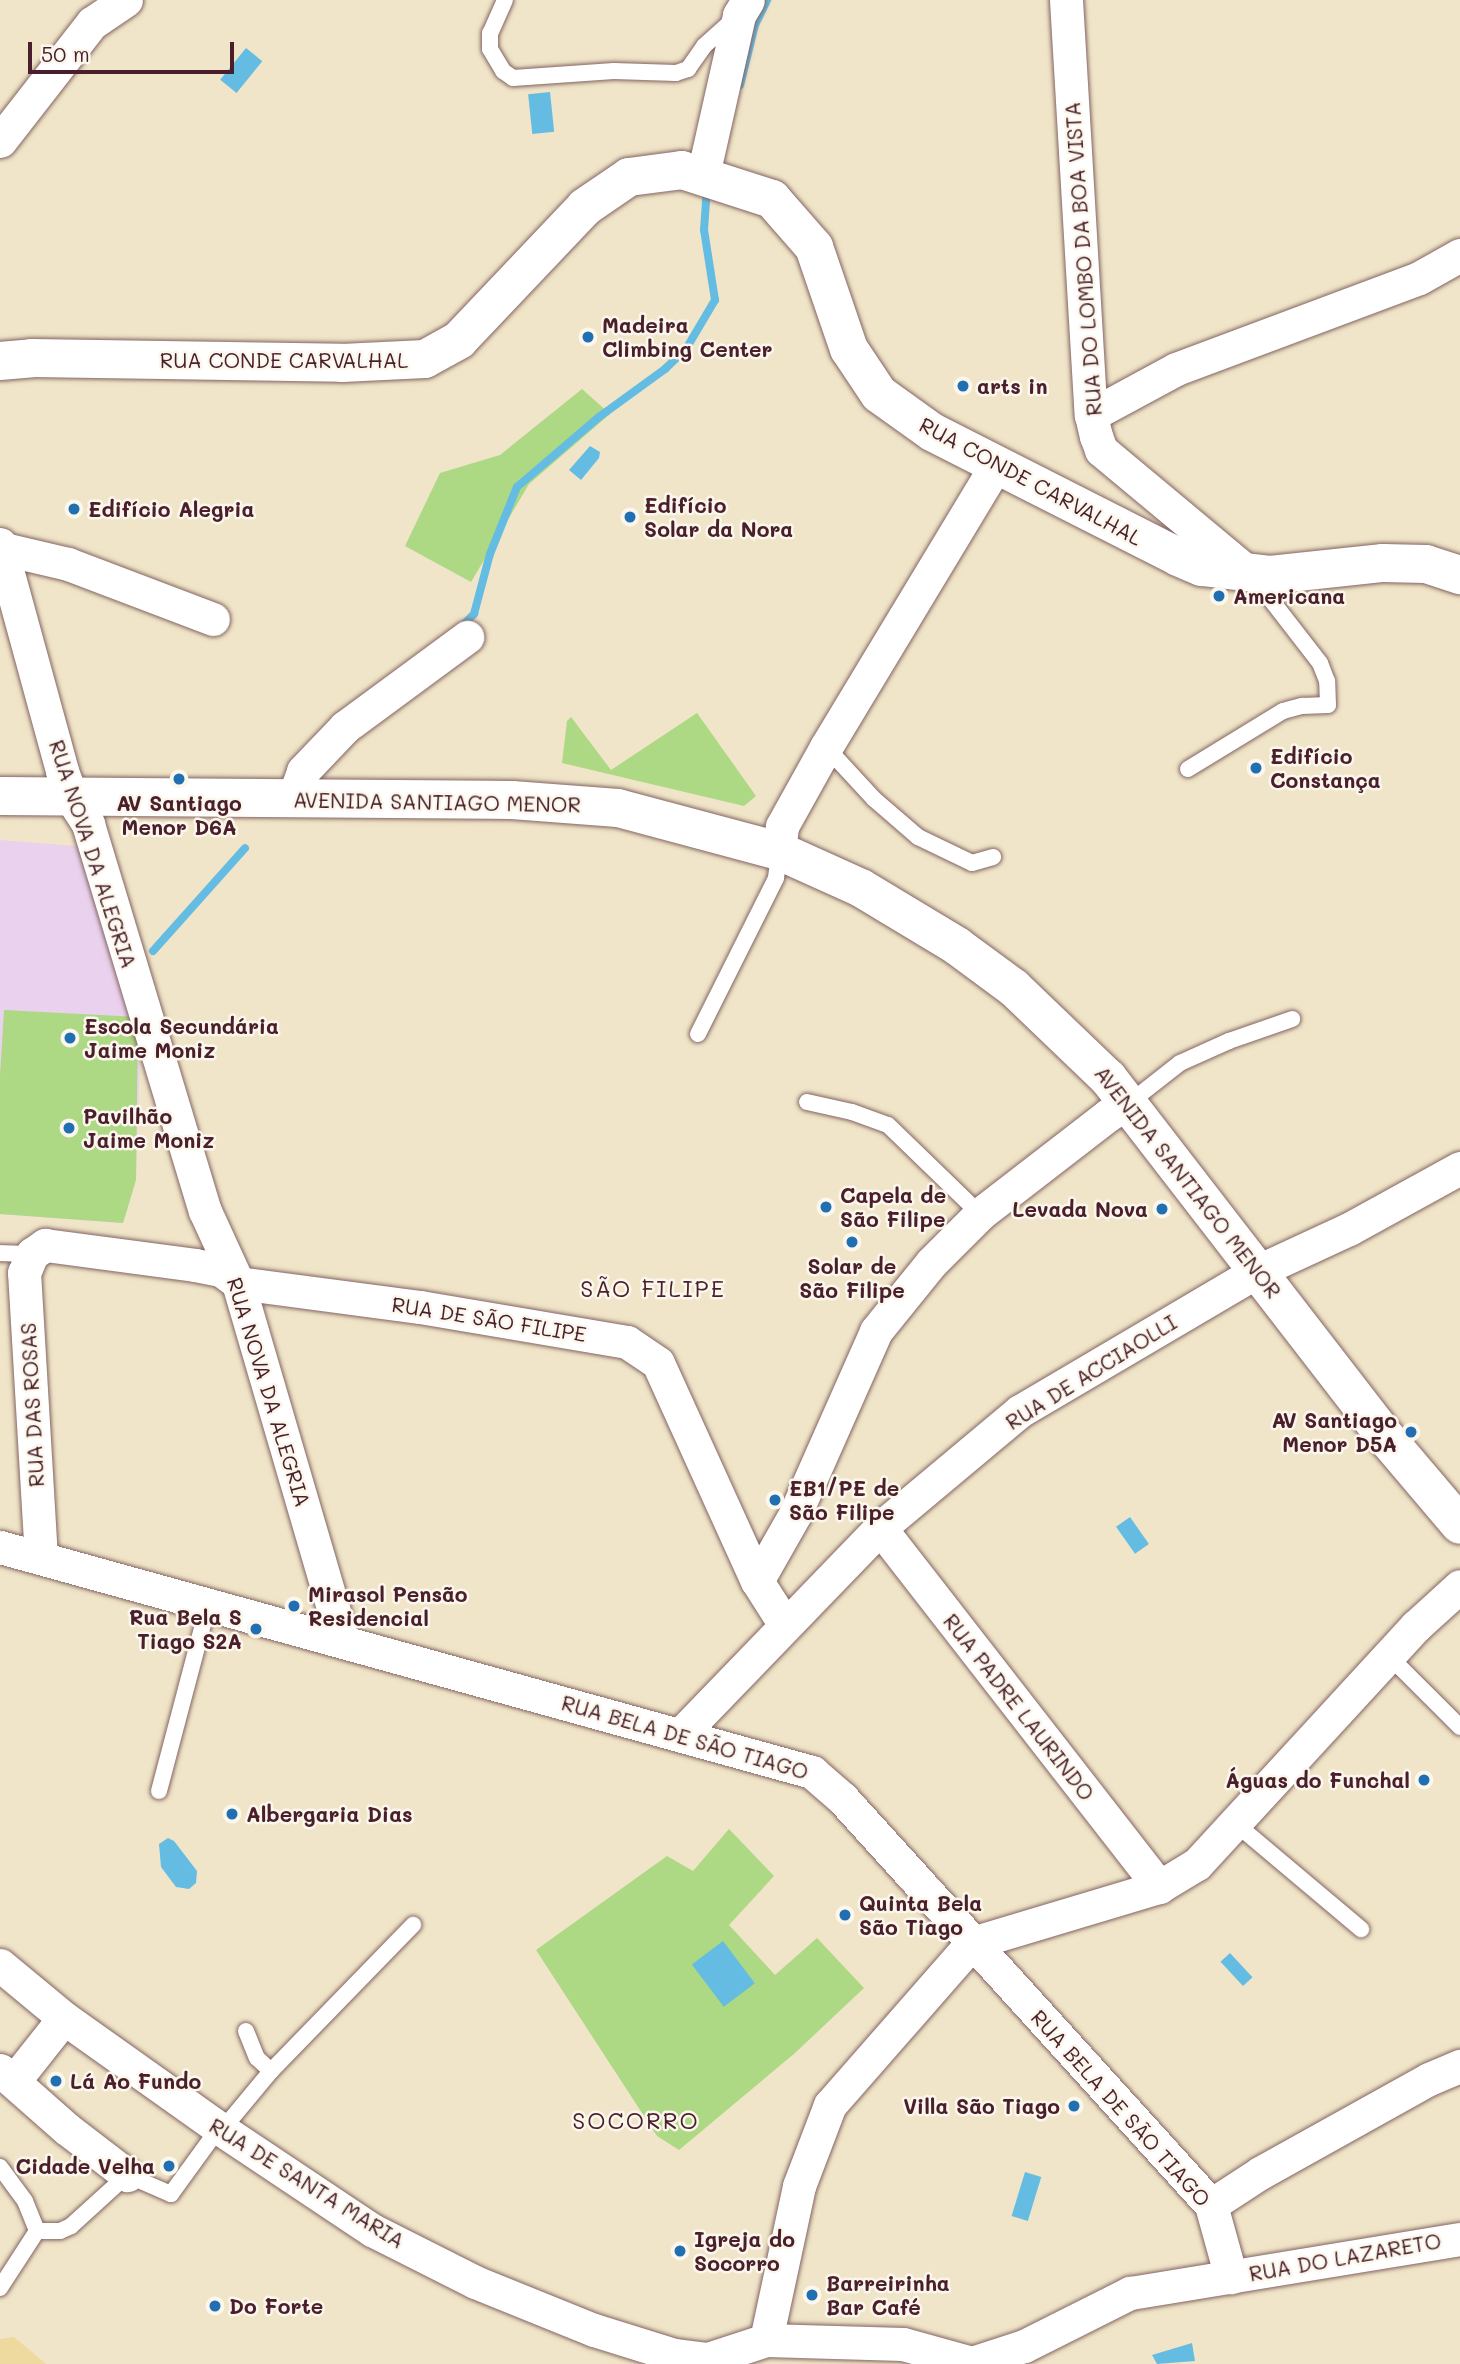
<!DOCTYPE html>
<meta charset="utf-8">
<style>
body{margin:0}
#map{position:relative;width:1460px;height:2364px;overflow:hidden;background:#f0e5c8;font-family:Mali,sans-serif}
div>[style]{position:absolute}
[style*='--x']{left:calc(var(--x)*1px);top:calc(var(--y)*1px);width:calc(var(--w)*1px);rotate:calc(var(--a)*1deg)}
.built>*{inset:0;background:#ead1ed}
.green>*{inset:0;background:#add884}
.sand>*{inset:0;background:#eeda9e}
.water>*{inset:0;background:#65bce2;transform-origin:0 0}
.stream>*{height:8px;margin:-4px;padding:0 4px;transform-origin:4px;border-radius:4px;background:#65bce2}
.roads{filter:drop-shadow(0 0 2px #846462) drop-shadow(0 0 2px #846462)}
.lane>*{height:16px;margin:-8px;padding:0 8px;transform-origin:8px;border-radius:8px;background:#fff}
.street>*{height:33px;margin:-16.5px;padding:0 16.5px;transform-origin:16.5px;border-radius:16.5px;background:#fff}
.secondary>*{height:38px;margin:-19px;padding:0 19px;transform-origin:19px;border-radius:19px;background:#fff}
.dots>*{width:19px;height:19px;translate:-50% -50%;box-sizing:border-box;border:4px solid #fbf7ec;border-radius:50%}
span{translate:-50% -50%;white-space:nowrap;text-align:center;line-height:1.15;-webkit-text-stroke:5px #fbf7ec;paint-order:stroke}
.street-label{font-size:21px;color:#4a1f2b}
.poi-label{font-size:21px;color:#4a1f2b;font-weight:700}
.left{translate:0 -50%;text-align:left}
.right{translate:-100% -50%;text-align:right}
.neighbourhood-label{font-size:23px;color:#4a1f2b;letter-spacing:2px}
.scale{position:absolute;left:28px;top:42px;width:206px;height:32px;box-sizing:border-box;border:4px solid #4a1f2b;border-top:0;padding-left:9px;font-size:21px;line-height:24px;white-space:nowrap;color:#4a1f2b;-webkit-text-stroke:5px #fbf7ec;paint-order:stroke}
</style>
<div id="map">
<div class="built">
<i style="clip-path:polygon(0 840px,87px 847px,140px 1058px,136px 1180px,123px 1223px,0 1214px)"></i>
</div>
<div class="green">
<i style="clip-path:polygon(582px 389px,610px 414px,529px 484px,471px 582px,405px 546px,440px 473px,500px 455px)"></i>
<i style="clip-path:polygon(697px 713px,756px 796px,744px 806px,562px 763px,567px 721px,571px 717px,611px 770px)"></i>
<i style="clip-path:polygon(4px 1010px,138px 1017px,136px 1180px,123px 1223px,0 1214px,0 1076px)"></i>
<i style="clip-path:polygon(729px 1829px,774px 1876px,729px 1925px,775px 1975px,817px 1938px,864px 1988px,795px 2053px,679px 2150px,657px 2136px,536px 1950px,667px 1856px,693px 1871px)"></i>
</div>
<div class="sand">
<i style="clip-path:polygon(14px 2337px,46px 2364px,0 2364px,0 2339px)"></i>
</div>
<div class="water">
<i style="left:246px;top:48px;width:21px;height:41px;rotate:39deg"></i>
<i style="left:550px;top:92px;width:40px;height:22px;rotate:84deg"></i>
<i style="clip-path:polygon(590px 446px,600px 452px,599px 458px,581px 480px,569px 470px)"></i>
<i style="left:1130px;top:1517px;width:33px;height:17px;rotate:55deg"></i>
<i style="clip-path:polygon(168px 1838px,174px 1841px,197px 1871px,196px 1883px,189px 1889px,176px 1887px,161px 1867px,159px 1844px)"></i>
<i style="left:723px;top:1941px;width:53px;height:39px;rotate:53deg"></i>
<i style="left:1230px;top:1953px;width:33px;height:13px;rotate:47deg"></i>
<i style="left:1025px;top:2172px;width:17px;height:46px;rotate:17deg"></i>
<i style="clip-path:polygon(1192px 2343px,1195px 2361px,1157px 2364px,1152px 2355px)"></i>
</div>
<div class="stream">
<i style="--x:740;--y:85;--w:62;--a:-76"></i>
<i style="--x:755;--y:25;--w:28;--a:-64"></i>
<i style="--x:460;--y:628;--w:20;--a:-45"></i>
<i style="--x:474;--y:614;--w:62;--a:-75.1"></i>
<i style="--x:490;--y:554;--w:72;--a:-68.1"></i>
<i style="--x:517;--y:487;--w:108;--a:-40.5"></i>
<i style="--x:599;--y:417;--w:82;--a:-36"></i>
<i style="--x:665;--y:369;--w:29;--a:-44"></i>
<i style="--x:686;--y:349;--w:57;--a:-59.4"></i>
<i style="--x:715;--y:300;--w:71;--a:-98.9"></i>
<i style="--x:704;--y:230;--w:31;--a:-86"></i>
<i style="--x:706;--y:199;--w:12;--a:-70"></i>
<i style="--x:153;--y:951;--w:138;--a:-48.2"></i>
</div>
<div class="roads">
<div class="lane">
<i style="--x:505;--y:0;--w:36;--a:114"></i>
<i style="--x:490;--y:33;--w:16;--a:90"></i>
<i style="--x:490;--y:49;--w:26;--a:59"></i>
<i style="--x:503;--y:71;--w:12;--a:35"></i>
<i style="--x:513;--y:78;--w:101;--a:-4"></i>
<i style="--x:614;--y:71;--w:62;--a:1.8"></i>
<i style="--x:676;--y:73;--w:13;--a:-18"></i>
<i style="--x:688;--y:69;--w:28;--a:-55"></i>
<i style="--x:704;--y:46;--w:39;--a:-42"></i>
<i style="--x:826;--y:747;--w:71;--a:47.3"></i>
<i style="--x:874;--y:799;--w:58;--a:40.8"></i>
<i style="--x:918;--y:837;--w:60;--a:25.7"></i>
<i style="--x:972;--y:863;--w:22;--a:-16"></i>
<i style="--x:1188;--y:769;--w:111;--a:-31.4"></i>
<i style="--x:1283;--y:711;--w:20;--a:-15"></i>
<i style="--x:1302;--y:706;--w:26;--a:-2"></i>
<i style="--x:1328;--y:705;--w:24;--a:-92"></i>
<i style="--x:1327;--y:681;--w:19;--a:-111"></i>
<i style="--x:1320;--y:663;--w:108;--a:-127.8"></i>
<i style="--x:698;--y:1034;--w:174;--a:-63.4"></i>
<i style="--x:776;--y:878;--w:26;--a:-83"></i>
<i style="--x:807;--y:1102;--w:46;--a:12.5"></i>
<i style="--x:852;--y:1112;--w:38;--a:20"></i>
<i style="--x:888;--y:1125;--w:128;--a:44.1"></i>
<i style="--x:1129;--y:1103;--w:65;--a:-38.1"></i>
<i style="--x:1180;--y:1063;--w:54;--a:-24.2"></i>
<i style="--x:1229;--y:1041;--w:67;--a:-19.2"></i>
<i style="--x:0;--y:1253;--w:32;--a:2"></i>
<i style="--x:1390;--y:1657;--w:99;--a:45"></i>
<i style="--x:159;--y:1791;--w:192;--a:-75.2"></i>
<i style="--x:1235;--y:1823;--w:165;--a:40.1"></i>
<i style="--x:246;--y:2031;--w:29;--a:68"></i>
<i style="--x:257;--y:2058;--w:19;--a:43"></i>
<i style="--x:222;--y:2130;--w:77;--a:-50.3"></i>
<i style="--x:271;--y:2071;--w:204;--a:-45.8"></i>
<i style="--x:0;--y:2167;--w:42;--a:53.7"></i>
<i style="--x:25;--y:2201;--w:32;--a:68"></i>
<i style="--x:37;--y:2231;--w:23;--a:0"></i>
<i style="--x:60;--y:2231;--w:12;--a:-24"></i>
<i style="--x:71;--y:2226;--w:76;--a:-42.3"></i>
<i style="--x:127;--y:2175;--w:48;--a:23.4"></i>
<i style="--x:171;--y:2194;--w:82;--a:-54"></i>
<i style="--x:0;--y:2288;--w:68;--a:-57"></i>
</div>
<div class="street">
<i style="--x:1066;--y:0;--w:416;--a:86.6"></i>
<i style="--x:1091;--y:415;--w:22;--a:77"></i>
<i style="--x:1096;--y:436;--w:15;--a:70"></i>
<i style="--x:1101;--y:450;--w:194;--a:39.8"></i>
<i style="--x:0;--y:141;--w:150;--a:-52.1"></i>
<i style="--x:92;--y:23;--w:41;--a:-34.1"></i>
<i style="--x:703;--y:175;--w:164;--a:-77.3"></i>
<i style="--x:739;--y:15;--w:17;--a:-59"></i>
<i style="--x:1091;--y:415;--w:97;--a:-28.4"></i>
<i style="--x:1176;--y:369;--w:259;--a:-20.5"></i>
<i style="--x:1419;--y:278;--w:47;--a:-29.3"></i>
<i style="--x:0;--y:544;--w:235;--a:74.7"></i>
<i style="--x:62;--y:771;--w:30;--a:70"></i>
<i style="--x:72;--y:799;--w:30;--a:57"></i>
<i style="--x:88;--y:824;--w:404;--a:73.2"></i>
<i style="--x:205;--y:1211;--w:79;--a:65.4"></i>
<i style="--x:238;--y:1283;--w:373;--a:73.7"></i>
<i style="--x:0;--y:548;--w:70;--a:13.2"></i>
<i style="--x:68;--y:564;--w:155;--a:20.8"></i>
<i style="--x:293;--y:799;--w:30;--a:-70"></i>
<i style="--x:303;--y:771;--w:61;--a:-46.3"></i>
<i style="--x:345;--y:727;--w:152;--a:-36.4"></i>
<i style="--x:779;--y:851;--w:25;--a:-83"></i>
<i style="--x:782;--y:826;--w:90;--a:-60.9"></i>
<i style="--x:826;--y:747;--w:331;--a:-58.9"></i>
<i style="--x:880;--y:1528;--w:455;--a:52.1"></i>
<i style="--x:0;--y:1547;--w:843;--a:15.49"></i>
<i style="--x:812;--y:1772;--w:40;--a:41"></i>
<i style="--x:842;--y:1798;--w:549;--a:47.8"></i>
<i style="--x:1211;--y:2205;--w:75;--a:74.5"></i>
<i style="--x:41;--y:1558;--w:286;--a:-93.4"></i>
<i style="--x:24;--y:1273;--w:21;--a:-67"></i>
<i style="--x:32;--y:1254;--w:16;--a:-35"></i>
<i style="--x:45;--y:1245;--w:151;--a:7.6"></i>
<i style="--x:195;--y:1265;--w:26;--a:11"></i>
<i style="--x:221;--y:1270;--w:21;--a:37"></i>
<i style="--x:238;--y:1283;--w:184;--a:7.5"></i>
<i style="--x:420;--y:1307;--w:210;--a:9.6"></i>
<i style="--x:627;--y:1342;--w:37;--a:34"></i>
<i style="--x:658;--y:1363;--w:239;--a:65.6"></i>
<i style="--x:757;--y:1581;--w:52;--a:57.5"></i>
<i style="--x:757;--y:1581;--w:77;--a:-60.4"></i>
<i style="--x:795;--y:1514;--w:200;--a:-66.1"></i>
<i style="--x:876;--y:1331;--w:87;--a:-51"></i>
<i style="--x:931;--y:1263;--w:69;--a:-45"></i>
<i style="--x:980;--y:1214;--w:162;--a:-37.7"></i>
<i style="--x:1108;--y:1115;--w:24;--a:-30"></i>
<i style="--x:681;--y:1734;--w:286;--a:-46"></i>
<i style="--x:880;--y:1528;--w:182;--a:-39.9"></i>
<i style="--x:1020;--y:1411;--w:276;--a:-30.5"></i>
<i style="--x:1258;--y:1271;--w:100;--a:-24.8"></i>
<i style="--x:1349;--y:1229;--w:127;--a:-28.8"></i>
<i style="--x:0;--y:1965;--w:83;--a:39.6"></i>
<i style="--x:64;--y:2018;--w:190;--a:35.4"></i>
<i style="--x:219;--y:2128;--w:184;--a:33.7"></i>
<i style="--x:372;--y:2230;--w:115;--a:26.8"></i>
<i style="--x:475;--y:2282;--w:128;--a:22"></i>
<i style="--x:594;--y:2330;--w:84;--a:17.4"></i>
<i style="--x:674;--y:2355;--w:34;--a:7"></i>
<i style="--x:708;--y:2359;--w:61;--a:-18.1"></i>
<i style="--x:766;--y:2340;--w:137;--a:1.7"></i>
<i style="--x:903;--y:2344;--w:72;--a:15.4"></i>
<i style="--x:972;--y:2363;--w:55;--a:-18.1"></i>
<i style="--x:1024;--y:2346;--w:119;--a:-26.6"></i>
<i style="--x:1130;--y:2293;--w:334;--a:-9.3"></i>
<i style="--x:0;--y:2070;--w:89;--a:41.4"></i>
<i style="--x:67;--y:2129;--w:76;--a:37.5"></i>
<i style="--x:14;--y:2081;--w:80;--a:-51.6"></i>
<i style="--x:1211;--y:2205;--w:59;--a:-33.1"></i>
<i style="--x:1260;--y:2173;--w:193;--a:-29.1"></i>
<i style="--x:1429;--y:2079;--w:34;--a:-23"></i>
<i style="--x:766;--y:2340;--w:157;--a:-77.9"></i>
<i style="--x:799;--y:2186;--w:87;--a:-69.1"></i>
<i style="--x:830;--y:2105;--w:215;--a:-48.8"></i>
<i style="--x:972;--y:1943;--w:195;--a:-16.7"></i>
<i style="--x:1159;--y:1887;--w:44;--a:-31.2"></i>
<i style="--x:1197;--y:1864;--w:323;--a:-47.4"></i>
<i style="--x:1416;--y:1626;--w:59;--a:-42.3"></i>
</div>
<div class="secondary">
<i style="--x:0;--y:361;--w:32;--a:-5"></i>
<i style="--x:32;--y:358;--w:310;--a:0.9"></i>
<i style="--x:342;--y:363;--w:83;--a:-2.8"></i>
<i style="--x:425;--y:359;--w:39;--a:-29"></i>
<i style="--x:459;--y:340;--w:183;--a:-46.5"></i>
<i style="--x:585;--y:207;--w:53;--a:-34.3"></i>
<i style="--x:629;--y:177;--w:53;--a:-7.5"></i>
<i style="--x:682;--y:170;--w:95;--a:17.9"></i>
<i style="--x:772;--y:199;--w:64;--a:48.8"></i>
<i style="--x:814;--y:247;--w:108;--a:71.1"></i>
<i style="--x:849;--y:349;--w:54;--a:56.3"></i>
<i style="--x:879;--y:394;--w:65;--a:35.6"></i>
<i style="--x:932;--y:432;--w:276;--a:26.9"></i>
<i style="--x:1178;--y:557;--w:26;--a:23"></i>
<i style="--x:1202;--y:567;--w:68;--a:6.7"></i>
<i style="--x:1270;--y:575;--w:114;--a:-6.1"></i>
<i style="--x:1383;--y:563;--w:43;--a:1.3"></i>
<i style="--x:1426;--y:564;--w:36;--a:18"></i>
<i style="--x:0;--y:796;--w:512;--a:0.45"></i>
<i style="--x:512;--y:800;--w:106;--a:4.3"></i>
<i style="--x:618;--y:808;--w:167;--a:15"></i>
<i style="--x:779;--y:851;--w:90;--a:24.3"></i>
<i style="--x:861;--y:888;--w:112;--a:31.1"></i>
<i style="--x:957;--y:946;--w:71;--a:36.4"></i>
<i style="--x:1014;--y:988;--w:130;--a:43.8"></i>
<i style="--x:1108;--y:1078;--w:458;--a:52.3"></i>
<i style="--x:1388;--y:1440;--w:111;--a:49.7"></i>
</div>
</div>
<div class="dots">
<i style="left:588px;top:337px;background:#1f6fb2"></i>
<i style="left:963px;top:386px;background:#1f6fb2"></i>
<i style="left:74px;top:509px;background:#1f6fb2"></i>
<i style="left:630px;top:517px;background:#1f6fb2"></i>
<i style="left:1219px;top:596px;background:#1f6fb2"></i>
<i style="left:1256px;top:768px;background:#1f6fb2"></i>
<i style="left:179px;top:779px;background:#1f6fb2"></i>
<i style="left:70px;top:1038px;background:#1f6fb2"></i>
<i style="left:69px;top:1128px;background:#1f6fb2"></i>
<i style="left:826px;top:1207px;background:#1f6fb2"></i>
<i style="left:1162px;top:1209px;background:#1f6fb2"></i>
<i style="left:852px;top:1242px;background:#1f6fb2"></i>
<i style="left:1411px;top:1432px;background:#1f6fb2"></i>
<i style="left:775px;top:1500px;background:#1f6fb2"></i>
<i style="left:294px;top:1606px;background:#1f6fb2"></i>
<i style="left:256px;top:1629px;background:#1f6fb2"></i>
<i style="left:1424px;top:1780px;background:#1f6fb2"></i>
<i style="left:232px;top:1814px;background:#1f6fb2"></i>
<i style="left:845px;top:1915px;background:#1f6fb2"></i>
<i style="left:56px;top:2081px;background:#1f6fb2"></i>
<i style="left:1074px;top:2106px;background:#1f6fb2"></i>
<i style="left:169px;top:2166px;background:#1f6fb2"></i>
<i style="left:680px;top:2251px;background:#1f6fb2"></i>
<i style="left:812px;top:2295px;background:#1f6fb2"></i>
<i style="left:215px;top:2306px;background:#1f6fb2"></i>
</div>
<div class="street-label">
<span style="left:1083px;top:259px;rotate:-94deg">RUA DO LOMBO DA BOA VISTA</span>
<span style="left:284px;top:360px">RUA CONDE CARVALHAL</span>
<span style="left:1031px;top:481px;rotate:28deg">RUA CONDE CARVALHAL</span>
<span style="left:437px;top:802px;rotate:1deg">AVENIDA SANTIAGO MENOR</span>
<span style="left:93px;top:854px;rotate:72deg">RUA NOVA DA ALEGRIA</span>
<span style="left:1188px;top:1182px;rotate:52deg">AVENIDA SANTIAGO MENOR</span>
<span style="left:489px;top:1319px;rotate:9deg">RUA DE SÃO FILIPE</span>
<span style="left:1091px;top:1372px;rotate:-32deg">RUA DE ACCIAOLLI</span>
<span style="left:269px;top:1392px;rotate:73deg">RUA NOVA DA ALEGRIA</span>
<span style="left:32px;top:1405px;rotate:-93deg">RUA DAS ROSAS</span>
<span style="left:1019px;top:1707px;rotate:52deg">RUA PADRE LAURINDO</span>
<span style="left:685px;top:1737px;rotate:16deg">RUA BELA DE SÃO TIAGO</span>
<span style="left:1121px;top:2108px;rotate:48deg">RUA BELA DE SÃO TIAGO</span>
<span style="left:307px;top:2183px;rotate:32deg">RUA DE SANTA MARIA</span>
<span style="left:1345px;top:2257px;rotate:-10deg">RUA DO LAZARETO</span>
</div>
<div class="poi-label">
<span class="left" style="left:602px;top:337px">Madeira<br>Climbing Center</span>
<span class="left" style="left:977px;top:386px">arts in</span>
<span class="left" style="left:644px;top:517px">Edifício<br>Solar da Nora</span>
<span class="left" style="left:88px;top:509px">Edifício Alegria</span>
<span class="left" style="left:1233px;top:596px">Americana</span>
<span class="left" style="left:1270px;top:768px">Edifício<br>Constança</span>
<span style="left:179px;top:815px">AV Santiago<br>Menor D6A</span>
<span class="left" style="left:84px;top:1038px">Escola Secundária<br>Jaime Moniz</span>
<span class="left" style="left:83px;top:1128px">Pavilhão<br>Jaime Moniz</span>
<span class="left" style="left:840px;top:1207px">Capela de<br>São Filipe</span>
<span class="right" style="left:1148px;top:1209px">Levada Nova</span>
<span style="left:852px;top:1278px">Solar de<br>São Filipe</span>
<span class="right" style="left:1397px;top:1432px">AV Santiago<br>Menor D5A</span>
<span class="left" style="left:789px;top:1500px">EB1/PE de<br>São Filipe</span>
<span class="left" style="left:308px;top:1606px">Mirasol Pensão<br>Residencial</span>
<span class="right" style="left:242px;top:1629px">Rua Bela S<br>Tiago S2A</span>
<span class="right" style="left:1410px;top:1780px">Águas do Funchal</span>
<span class="left" style="left:246px;top:1814px">Albergaria Dias</span>
<span class="left" style="left:859px;top:1915px">Quinta Bela<br>São Tiago</span>
<span class="left" style="left:70px;top:2081px">Lá Ao Fundo</span>
<span class="right" style="left:1060px;top:2106px">Villa São Tiago</span>
<span class="right" style="left:155px;top:2166px">Cidade Velha</span>
<span class="left" style="left:694px;top:2251px">Igreja do<br>Socorro</span>
<span class="left" style="left:826px;top:2295px">Barreirinha<br>Bar Café</span>
<span class="left" style="left:229px;top:2306px">Do Forte</span>
</div>
<div class="neighbourhood-label">
<span style="left:653px;top:1288px">SÃO FILIPE</span>
<span style="left:636px;top:2120px">SOCORRO</span>
</div>
<div class="scale">50 m</div>
</div>
